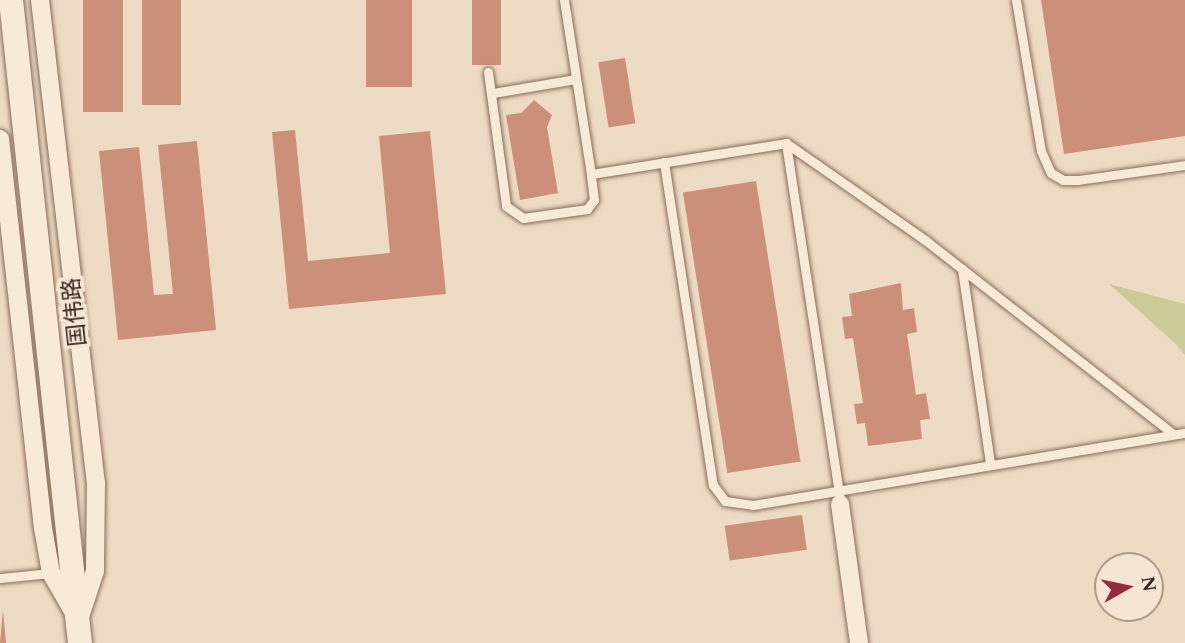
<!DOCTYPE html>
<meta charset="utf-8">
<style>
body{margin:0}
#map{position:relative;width:1185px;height:643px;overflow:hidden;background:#eedbc4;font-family:Spectral,"Noto Sans SC",serif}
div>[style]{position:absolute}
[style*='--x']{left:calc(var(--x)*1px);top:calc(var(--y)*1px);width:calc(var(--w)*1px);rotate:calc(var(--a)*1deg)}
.green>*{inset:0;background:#ccca98}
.building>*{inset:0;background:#cc8f7a;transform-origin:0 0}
.roads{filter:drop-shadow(0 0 2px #886c5b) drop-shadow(0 0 2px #886c5b)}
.lane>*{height:9px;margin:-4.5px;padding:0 4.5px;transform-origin:4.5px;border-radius:4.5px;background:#f9ead8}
.street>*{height:18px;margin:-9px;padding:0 9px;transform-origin:9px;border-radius:9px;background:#f9ead8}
.secondary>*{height:24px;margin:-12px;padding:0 12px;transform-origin:12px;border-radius:12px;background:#f9ead8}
span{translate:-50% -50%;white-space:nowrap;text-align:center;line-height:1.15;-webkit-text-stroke:7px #f5e6d4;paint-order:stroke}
.street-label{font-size:23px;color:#39271f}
.north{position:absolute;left:1094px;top:552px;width:70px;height:70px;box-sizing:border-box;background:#f5e6d4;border:2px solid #aa9a8c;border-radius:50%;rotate:81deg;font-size:19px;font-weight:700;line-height:28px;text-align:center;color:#39271f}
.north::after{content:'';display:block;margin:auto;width:24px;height:32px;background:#972b3d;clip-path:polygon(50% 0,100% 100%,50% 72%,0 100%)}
</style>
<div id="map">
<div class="green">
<i style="clip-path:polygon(1109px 284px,1185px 304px,1185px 355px,1176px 344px)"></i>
</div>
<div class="building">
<i style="left:83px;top:0;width:40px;height:112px"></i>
<i style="left:142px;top:0;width:39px;height:105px"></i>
<i style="left:366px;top:0;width:46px;height:87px"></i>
<i style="left:472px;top:0;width:29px;height:65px"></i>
<i style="clip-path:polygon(1041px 0,1185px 0,1185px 136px,1064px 154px)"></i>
<i style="left:625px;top:58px;width:66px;height:27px;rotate:81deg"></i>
<i style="clip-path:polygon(534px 100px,552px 115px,547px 127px,558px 193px,520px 200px,506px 115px,521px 113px)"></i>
<i style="clip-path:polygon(295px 130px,308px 261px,390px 253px,379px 136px,430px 131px,446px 294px,289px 309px,272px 132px)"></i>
<i style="clip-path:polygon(197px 141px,216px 330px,118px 340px,99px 151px,139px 147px,154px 295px,173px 294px,158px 145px)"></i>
<i style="left:756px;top:181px;width:284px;height:74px;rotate:81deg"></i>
<i style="clip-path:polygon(901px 283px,903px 310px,914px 308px,917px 332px,907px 334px,916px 395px,926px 393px,930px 419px,920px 420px,922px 439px,868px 446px,865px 423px,857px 424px,854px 404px,863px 403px,853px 338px,845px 339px,842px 317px,852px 316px,849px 294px)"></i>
<i style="left:802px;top:515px;width:35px;height:78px;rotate:82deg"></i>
<i style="clip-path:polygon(3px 610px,6px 643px,0 643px)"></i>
</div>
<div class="roads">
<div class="lane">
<i style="--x:564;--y:0;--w:176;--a:81.2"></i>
<i style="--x:591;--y:174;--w:197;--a:-9"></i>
<i style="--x:786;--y:143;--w:169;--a:34.9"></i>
<i style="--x:925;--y:240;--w:315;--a:38"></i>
<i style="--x:1016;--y:0;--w:153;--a:80.6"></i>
<i style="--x:1041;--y:151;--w:24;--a:66"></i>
<i style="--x:1051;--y:173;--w:14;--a:30"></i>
<i style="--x:1063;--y:180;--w:15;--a:0"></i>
<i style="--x:1078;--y:180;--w:108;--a:-8"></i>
<i style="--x:488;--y:72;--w:135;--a:82.3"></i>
<i style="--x:506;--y:206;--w:21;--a:35"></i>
<i style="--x:523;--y:218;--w:65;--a:-8"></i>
<i style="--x:587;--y:209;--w:11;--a:-52"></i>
<i style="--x:594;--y:200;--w:26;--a:-97"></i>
<i style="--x:493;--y:93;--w:84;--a:-9.6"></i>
<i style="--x:786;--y:143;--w:356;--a:81.4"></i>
<i style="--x:664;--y:162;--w:327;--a:81.4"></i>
<i style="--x:713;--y:485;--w:20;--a:53"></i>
<i style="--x:725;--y:501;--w:28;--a:8"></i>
<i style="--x:753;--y:505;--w:438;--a:-9.5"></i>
<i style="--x:962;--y:269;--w:197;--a:81.8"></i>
<i style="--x:0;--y:578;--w:51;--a:-5.6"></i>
</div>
<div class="street">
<i style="--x:40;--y:0;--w:486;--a:83.4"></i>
<i style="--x:96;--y:483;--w:88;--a:90.7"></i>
<i style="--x:95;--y:571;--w:48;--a:108.1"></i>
<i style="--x:0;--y:139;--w:391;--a:83.7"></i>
<i style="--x:43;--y:528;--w:46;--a:79.9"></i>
<i style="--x:51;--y:573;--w:46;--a:60.1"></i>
<i style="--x:840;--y:504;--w:140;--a:82.2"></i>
</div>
<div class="secondary">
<i style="--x:11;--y:0;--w:647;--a:83.88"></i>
</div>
</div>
<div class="street-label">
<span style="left:76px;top:312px;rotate:-96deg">国伟路</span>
</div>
<div class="north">N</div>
</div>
